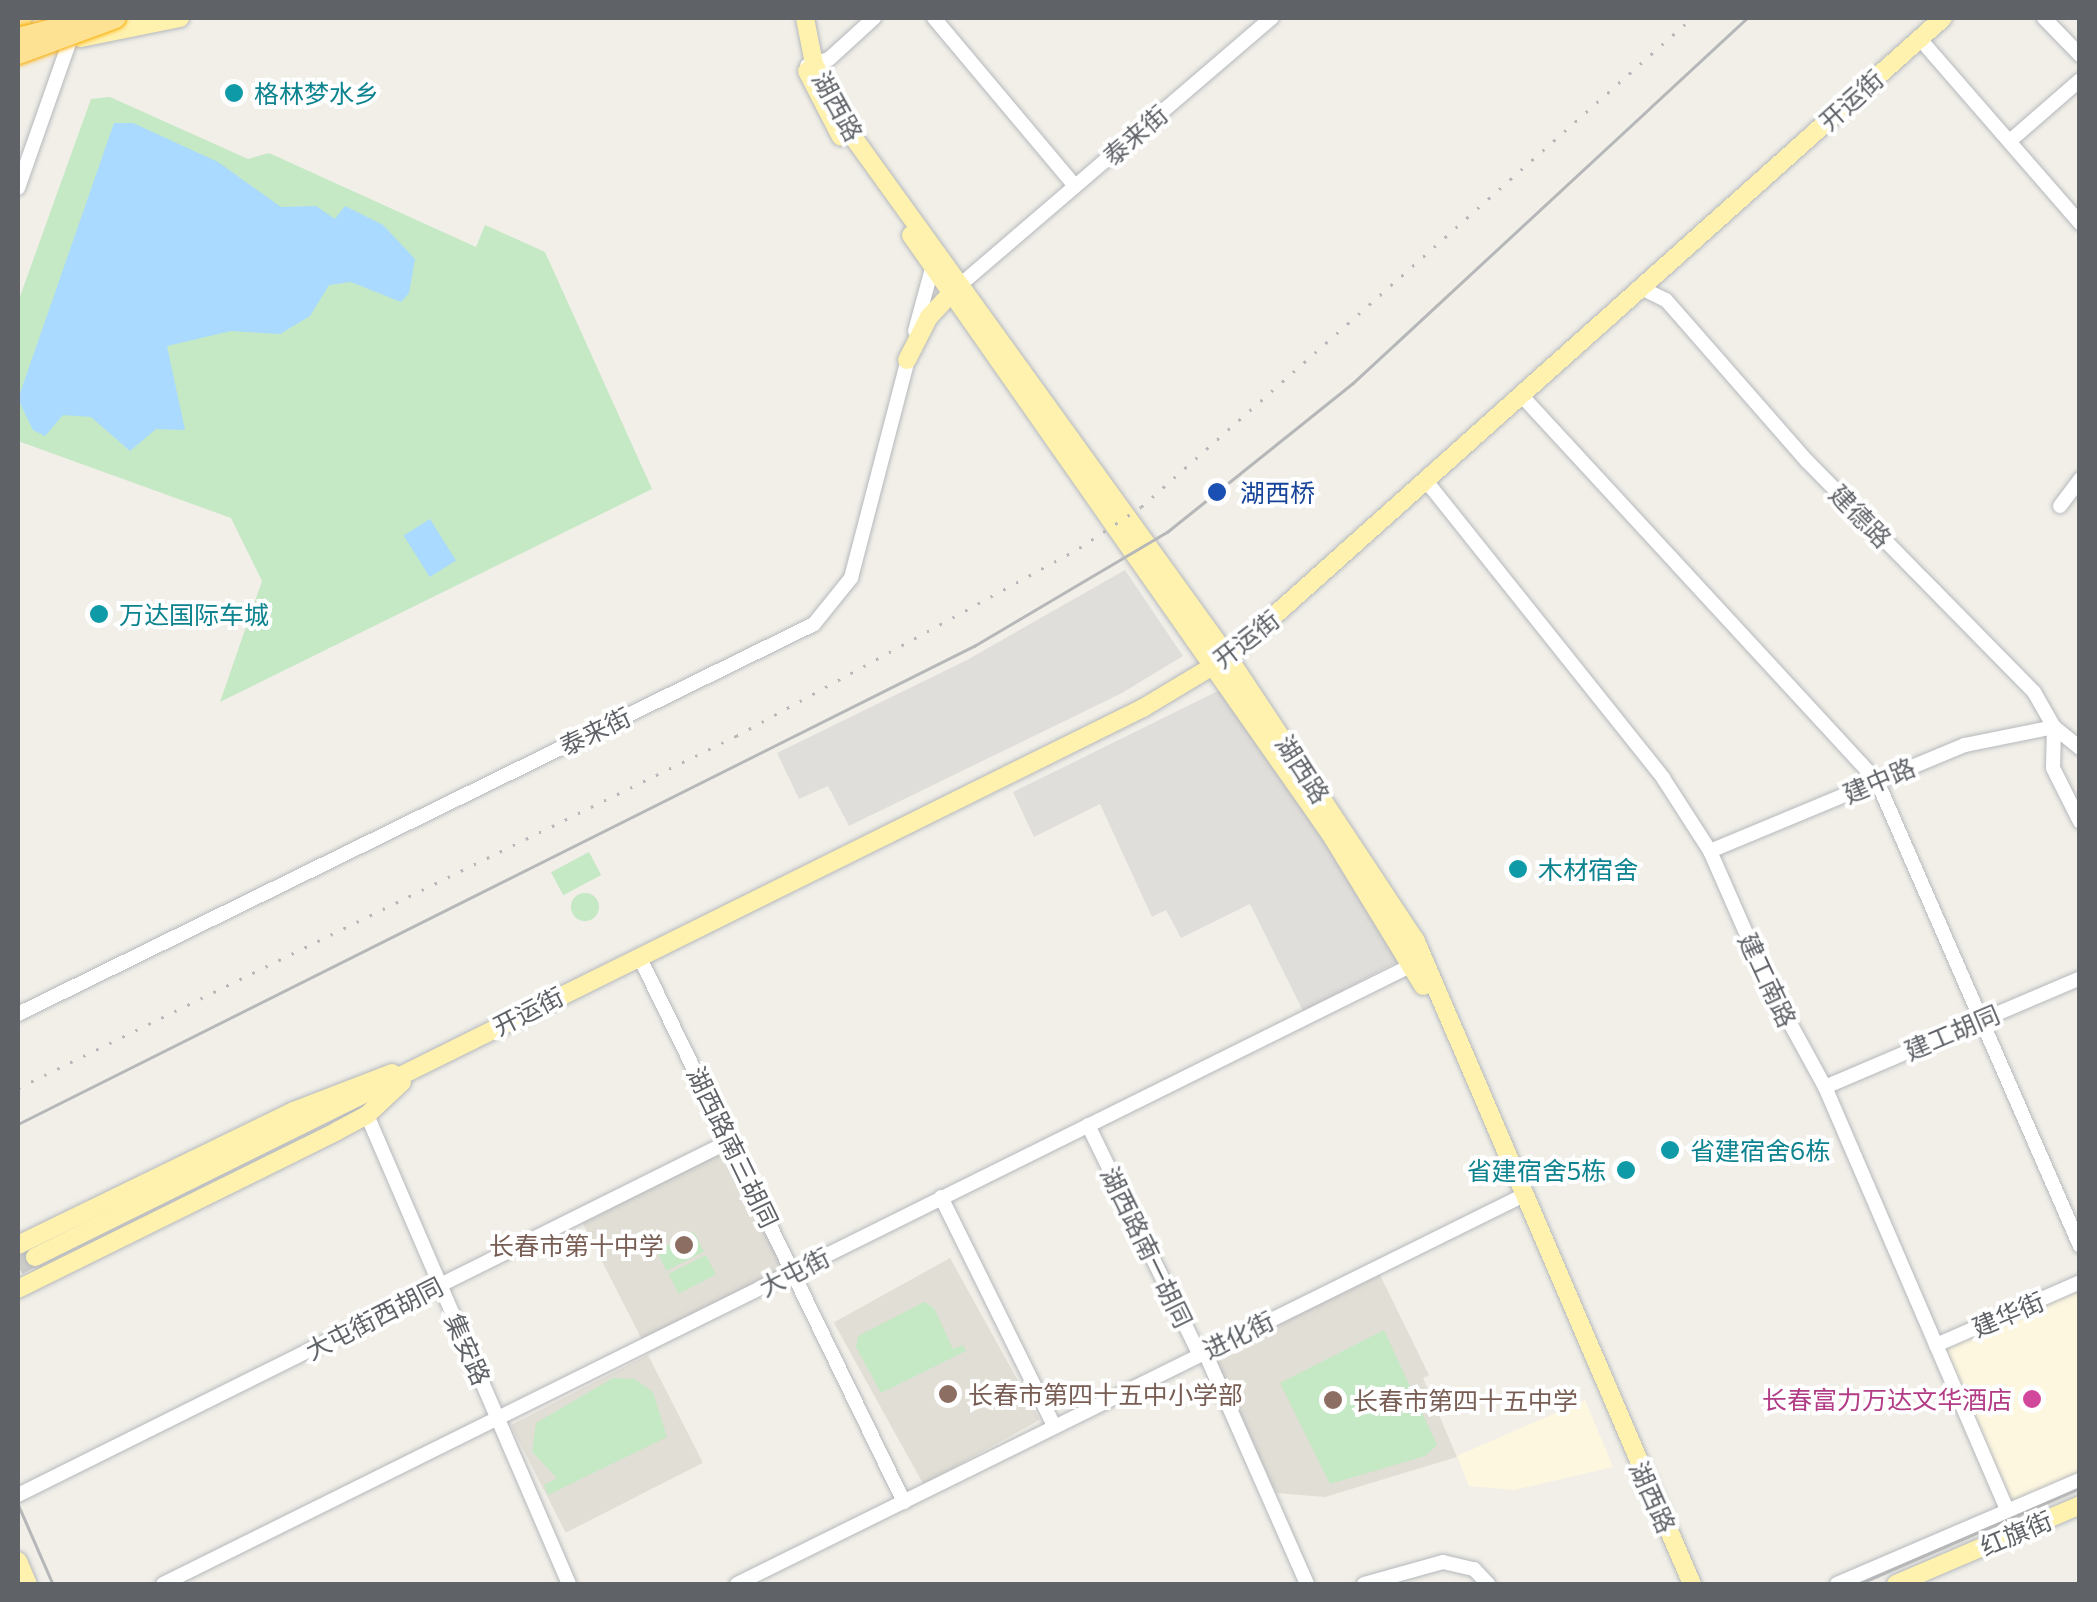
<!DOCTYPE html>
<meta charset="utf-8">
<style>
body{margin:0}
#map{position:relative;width:2097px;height:1602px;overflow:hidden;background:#f1efe8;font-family:Commissioner,"Noto Sans SC",sans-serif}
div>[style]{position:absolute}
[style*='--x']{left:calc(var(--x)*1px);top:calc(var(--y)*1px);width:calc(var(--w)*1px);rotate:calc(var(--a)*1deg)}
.commercial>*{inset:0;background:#fef7e0}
.industrial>*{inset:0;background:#e0deda}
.education>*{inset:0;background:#e1ded6;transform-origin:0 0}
.green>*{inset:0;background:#c5e8c5;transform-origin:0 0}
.round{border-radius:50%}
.water>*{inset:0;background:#aadaff;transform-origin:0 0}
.major-tunnel>*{height:18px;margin-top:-9px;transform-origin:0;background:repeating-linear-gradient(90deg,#ccccc8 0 18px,transparent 0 27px)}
.roads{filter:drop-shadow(0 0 2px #b5b8bc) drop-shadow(0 0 2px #b5b8bc)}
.minor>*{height:14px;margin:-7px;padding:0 7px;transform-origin:7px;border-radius:7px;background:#fff}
.major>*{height:18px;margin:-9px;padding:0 9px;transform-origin:9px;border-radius:9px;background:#fff2af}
.highway>*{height:20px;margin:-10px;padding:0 10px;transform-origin:10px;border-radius:10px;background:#fde293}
.tram>*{height:2.5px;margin:-1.25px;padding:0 1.25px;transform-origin:1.25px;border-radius:1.25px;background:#b6b7b8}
.rail>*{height:2.5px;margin-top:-1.25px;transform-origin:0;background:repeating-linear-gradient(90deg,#b6b7b8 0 2.5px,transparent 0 14.5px)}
.bridges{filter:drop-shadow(0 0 2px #f9ab00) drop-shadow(0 0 2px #f9ab00)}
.highway-bridge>*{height:20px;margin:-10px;padding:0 10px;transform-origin:10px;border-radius:10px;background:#fde293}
.dots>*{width:28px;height:28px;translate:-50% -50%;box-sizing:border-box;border:5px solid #fff;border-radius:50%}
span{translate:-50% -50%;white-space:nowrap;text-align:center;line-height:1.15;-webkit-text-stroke:8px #fff;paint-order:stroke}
.culture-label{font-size:25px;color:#0d838f}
.left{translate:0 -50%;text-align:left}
.right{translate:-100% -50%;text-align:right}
.street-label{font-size:25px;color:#5f6368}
.transit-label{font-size:25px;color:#164399}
.education-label{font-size:25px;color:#785e54}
.hotel-label{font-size:25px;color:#b23c85}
.frame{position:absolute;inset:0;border:20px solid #5f6368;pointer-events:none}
</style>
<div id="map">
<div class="commercial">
<i style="clip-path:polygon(2079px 1290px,2079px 1472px,2010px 1503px,1943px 1347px)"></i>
<i style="clip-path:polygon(1585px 1400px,1613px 1467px,1514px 1490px,1469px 1486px,1457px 1456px)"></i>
</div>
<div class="industrial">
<i style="clip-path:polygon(1125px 570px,1183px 656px,1122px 693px,849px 826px,828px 786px,799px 799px,777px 753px,967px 660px)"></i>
<i style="clip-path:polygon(1222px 689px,1402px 959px,1303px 1011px,1250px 904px,1181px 938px,1166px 910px,1152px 917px,1100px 804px,1034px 837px,1013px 792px)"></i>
</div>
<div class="education">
<i style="left:726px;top:1150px;width:134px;height:161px;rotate:63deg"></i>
<i style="left:950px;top:1258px;width:185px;height:133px;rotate:61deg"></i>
<i style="clip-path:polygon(1380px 1275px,1429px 1375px,1423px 1378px,1457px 1457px,1325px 1497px,1276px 1493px,1214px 1356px)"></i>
<i style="left:648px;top:1355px;width:121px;height:154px;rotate:63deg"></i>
</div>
<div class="green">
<i style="clip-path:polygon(110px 97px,248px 159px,269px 153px,476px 247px,485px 225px,545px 252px,652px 489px,220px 702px,262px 581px,231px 518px,18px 441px,18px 302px,91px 99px)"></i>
<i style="left:589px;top:852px;width:26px;height:43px;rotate:62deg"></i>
<i class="round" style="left:571px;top:893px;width:28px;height:28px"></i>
<i style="left:694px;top:1232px;width:22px;height:42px;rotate:63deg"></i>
<i style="left:706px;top:1255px;width:22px;height:42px;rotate:63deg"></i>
<i style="clip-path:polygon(924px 1302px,934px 1308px,953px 1349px,963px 1345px,966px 1351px,881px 1393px,856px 1347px,858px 1336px)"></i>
<i style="clip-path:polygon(1384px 1330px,1437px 1445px,1425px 1456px,1330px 1484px,1280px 1383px)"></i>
<i style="clip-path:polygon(613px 1378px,635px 1379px,653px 1392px,667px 1437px,548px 1495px,544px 1485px,557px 1478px,532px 1452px,536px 1423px)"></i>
</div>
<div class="water">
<i style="clip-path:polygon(114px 123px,133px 123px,218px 162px,281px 207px,316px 206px,335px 219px,345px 206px,383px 225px,415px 259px,409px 293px,401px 302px,351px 282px,329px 285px,310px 316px,280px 334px,231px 331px,167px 346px,185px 430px,156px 429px,130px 451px,91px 417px,63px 415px,45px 436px,33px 430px,18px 399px)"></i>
<i style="left:430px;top:519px;width:49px;height:31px;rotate:58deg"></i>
</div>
<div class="major-tunnel">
<i style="--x:18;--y:1266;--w:19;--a:-28"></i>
</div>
<div class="roads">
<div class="minor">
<i style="--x:934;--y:18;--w:219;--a:50"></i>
<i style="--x:2044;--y:18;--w:52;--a:45.8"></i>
<i style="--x:1920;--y:39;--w:244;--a:49"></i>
<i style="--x:807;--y:66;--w:23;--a:-18"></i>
<i style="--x:829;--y:59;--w:61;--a:-42.3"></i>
<i style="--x:2011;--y:140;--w:91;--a:-41"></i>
<i style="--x:18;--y:188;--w:169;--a:-70.6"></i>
<i style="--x:1639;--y:287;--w:30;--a:26"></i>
<i style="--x:1666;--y:300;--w:214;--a:48.8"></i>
<i style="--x:1807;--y:461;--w:324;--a:45.5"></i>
<i style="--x:2034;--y:692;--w:40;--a:60.3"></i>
<i style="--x:2054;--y:727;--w:33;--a:39"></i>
<i style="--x:953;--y:291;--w:420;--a:-40.6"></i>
<i style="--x:915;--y:331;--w:73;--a:-74.8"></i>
<i style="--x:1522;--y:396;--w:524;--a:47.32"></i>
<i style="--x:1877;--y:781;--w:507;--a:66.42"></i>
<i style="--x:1427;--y:482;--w:379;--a:51.4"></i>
<i style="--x:1663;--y:778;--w:87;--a:57.2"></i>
<i style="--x:1710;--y:851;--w:142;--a:66.3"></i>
<i style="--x:1767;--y:981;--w:121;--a:61.3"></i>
<i style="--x:1825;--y:1087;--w:486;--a:66.7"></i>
<i style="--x:2060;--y:506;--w:34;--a:-53"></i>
<i style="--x:2054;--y:727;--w:41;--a:91.4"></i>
<i style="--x:2053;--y:768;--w:60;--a:63.4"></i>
<i style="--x:1710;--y:851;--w:276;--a:-22.6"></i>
<i style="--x:1965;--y:745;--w:91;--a:-11.4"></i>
<i style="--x:639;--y:956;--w:607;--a:64.11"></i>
<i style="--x:18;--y:1014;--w:886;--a:-26.1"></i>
<i style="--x:814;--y:624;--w:59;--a:-51.2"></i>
<i style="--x:851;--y:578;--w:234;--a:-75.4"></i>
<i style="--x:1825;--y:1087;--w:277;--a:-23.1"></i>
<i style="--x:367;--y:1115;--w:511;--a:66.7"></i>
<i style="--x:1088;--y:1125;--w:249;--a:64.1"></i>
<i style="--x:1197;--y:1349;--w:13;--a:39"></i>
<i style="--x:1207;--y:1357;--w:248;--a:66.2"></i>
<i style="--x:941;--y:1197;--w:255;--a:63.7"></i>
<i style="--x:1936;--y:1345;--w:157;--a:-23.6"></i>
<i style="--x:18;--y:1495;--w:795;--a:-26.44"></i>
<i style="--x:163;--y:1584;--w:1398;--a:-26.36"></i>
<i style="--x:737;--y:1584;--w:878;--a:-26.3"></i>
<i style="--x:1364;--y:1584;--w:82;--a:-15.6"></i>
<i style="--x:1443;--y:1562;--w:32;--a:13"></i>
<i style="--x:1474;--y:1569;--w:21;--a:47"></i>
<i style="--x:1837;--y:1584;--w:264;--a:-23.2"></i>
</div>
<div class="major">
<i style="--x:805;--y:18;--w:47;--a:78.9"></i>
<i style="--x:814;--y:64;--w:88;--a:61.4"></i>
<i style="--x:856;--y:141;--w:636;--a:54.21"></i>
<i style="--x:1228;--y:657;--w:338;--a:56.5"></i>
<i style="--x:1415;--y:939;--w:702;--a:66.76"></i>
<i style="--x:81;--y:38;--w:101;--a:-11.4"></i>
<i style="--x:807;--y:71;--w:74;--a:62.7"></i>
<i style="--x:911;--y:235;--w:732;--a:55.01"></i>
<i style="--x:1331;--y:835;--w:177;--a:58.6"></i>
<i style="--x:907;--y:360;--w:48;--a:-62.9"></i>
<i style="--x:929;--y:317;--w:35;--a:-47"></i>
<i style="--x:18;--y:1245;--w:307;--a:-25.9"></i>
<i style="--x:294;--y:1111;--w:105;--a:-21.2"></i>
<i style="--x:35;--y:1257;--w:1237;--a:-26.36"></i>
<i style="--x:1143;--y:708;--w:99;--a:-31"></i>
<i style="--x:1228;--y:657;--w:959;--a:-41.79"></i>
<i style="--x:18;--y:1289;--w:356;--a:-26.3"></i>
<i style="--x:337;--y:1131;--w:34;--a:-28"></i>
<i style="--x:367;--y:1115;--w:48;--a:-43.3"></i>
<i style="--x:18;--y:1561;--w:25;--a:67"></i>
<i style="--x:1896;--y:1584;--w:200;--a:-23.2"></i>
</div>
<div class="highway">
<i style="--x:18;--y:19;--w:4;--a:-14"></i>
</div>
</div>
<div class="tram">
<i style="--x:18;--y:1124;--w:1069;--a:-26.57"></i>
<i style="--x:974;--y:646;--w:224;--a:-30.6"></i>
<i style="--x:1167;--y:532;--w:238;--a:-38.7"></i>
<i style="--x:1353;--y:383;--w:537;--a:-42.81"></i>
<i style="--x:18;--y:1504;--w:87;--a:66.4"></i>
<i style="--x:1859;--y:1584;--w:241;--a:-23.5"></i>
</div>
<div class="rail">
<i style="--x:18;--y:1088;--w:800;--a:-26.12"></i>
<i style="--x:736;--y:736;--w:391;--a:-28.7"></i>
<i style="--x:1079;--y:548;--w:74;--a:-33.5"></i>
<i style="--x:1141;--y:507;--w:737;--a:-41.59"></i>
</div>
<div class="bridges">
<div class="highway-bridge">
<i style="--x:18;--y:38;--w:68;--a:-14.4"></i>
<i style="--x:18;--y:54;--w:104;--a:-20.2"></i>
</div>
</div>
<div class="dots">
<i style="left:234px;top:93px;background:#0f9aa8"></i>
<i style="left:1217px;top:492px;background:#1a4fb4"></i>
<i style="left:99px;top:614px;background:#0f9aa8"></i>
<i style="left:1518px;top:869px;background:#0f9aa8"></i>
<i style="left:1670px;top:1150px;background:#0f9aa8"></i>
<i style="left:1626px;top:1170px;background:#0f9aa8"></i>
<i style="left:684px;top:1245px;background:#8d6e63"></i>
<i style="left:948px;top:1394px;background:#8d6e63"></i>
<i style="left:2032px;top:1399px;background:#d1479c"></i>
<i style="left:1333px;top:1400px;background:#8d6e63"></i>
</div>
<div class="culture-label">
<span class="left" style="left:254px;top:93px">格林梦水乡</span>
<span class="left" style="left:119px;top:614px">万达国际车城</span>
<span class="left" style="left:1538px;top:869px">木材宿舍</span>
<span class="left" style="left:1690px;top:1150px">省建宿舍6栋</span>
<span class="right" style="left:1606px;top:1170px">省建宿舍5栋</span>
</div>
<div class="street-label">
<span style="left:1851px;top:100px;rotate:-42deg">开运街</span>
<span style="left:838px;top:106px;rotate:61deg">湖西路</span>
<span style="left:1135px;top:135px;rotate:-41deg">泰来街</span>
<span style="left:1861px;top:516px;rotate:46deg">建德路</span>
<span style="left:1246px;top:639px;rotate:-38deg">开运街</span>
<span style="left:595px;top:731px;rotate:-26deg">泰来街</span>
<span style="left:1303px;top:769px;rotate:57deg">湖西路</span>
<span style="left:1879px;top:780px;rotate:-23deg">建中路</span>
<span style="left:1768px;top:980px;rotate:65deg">建工南路</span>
<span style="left:528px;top:1011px;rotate:-27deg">开运街</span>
<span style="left:1952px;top:1032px;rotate:-23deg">建工胡同</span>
<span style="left:733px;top:1147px;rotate:64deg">湖西路南三胡同</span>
<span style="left:1147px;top:1247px;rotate:64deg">湖西路南一胡同</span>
<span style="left:794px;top:1272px;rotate:-27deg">大屯街</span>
<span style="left:2008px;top:1314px;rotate:-23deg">建华街</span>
<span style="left:374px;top:1318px;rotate:-27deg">大屯街西胡同</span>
<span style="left:1238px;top:1335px;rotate:-26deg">进化街</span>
<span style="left:468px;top:1349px;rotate:66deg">集安路</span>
<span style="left:1653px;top:1497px;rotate:66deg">湖西路</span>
<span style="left:2016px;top:1533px;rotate:-23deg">红旗街</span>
</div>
<div class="transit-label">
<span class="left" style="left:1240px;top:492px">湖西桥</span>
</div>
<div class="education-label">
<span class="right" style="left:664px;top:1245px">长春市第十中学</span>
<span class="left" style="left:968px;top:1394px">长春市第四十五中小学部</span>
<span class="left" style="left:1353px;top:1400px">长春市第四十五中学</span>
</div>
<div class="hotel-label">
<span class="right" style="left:2012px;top:1399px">长春富力万达文华酒店</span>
</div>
<div class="frame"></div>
</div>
